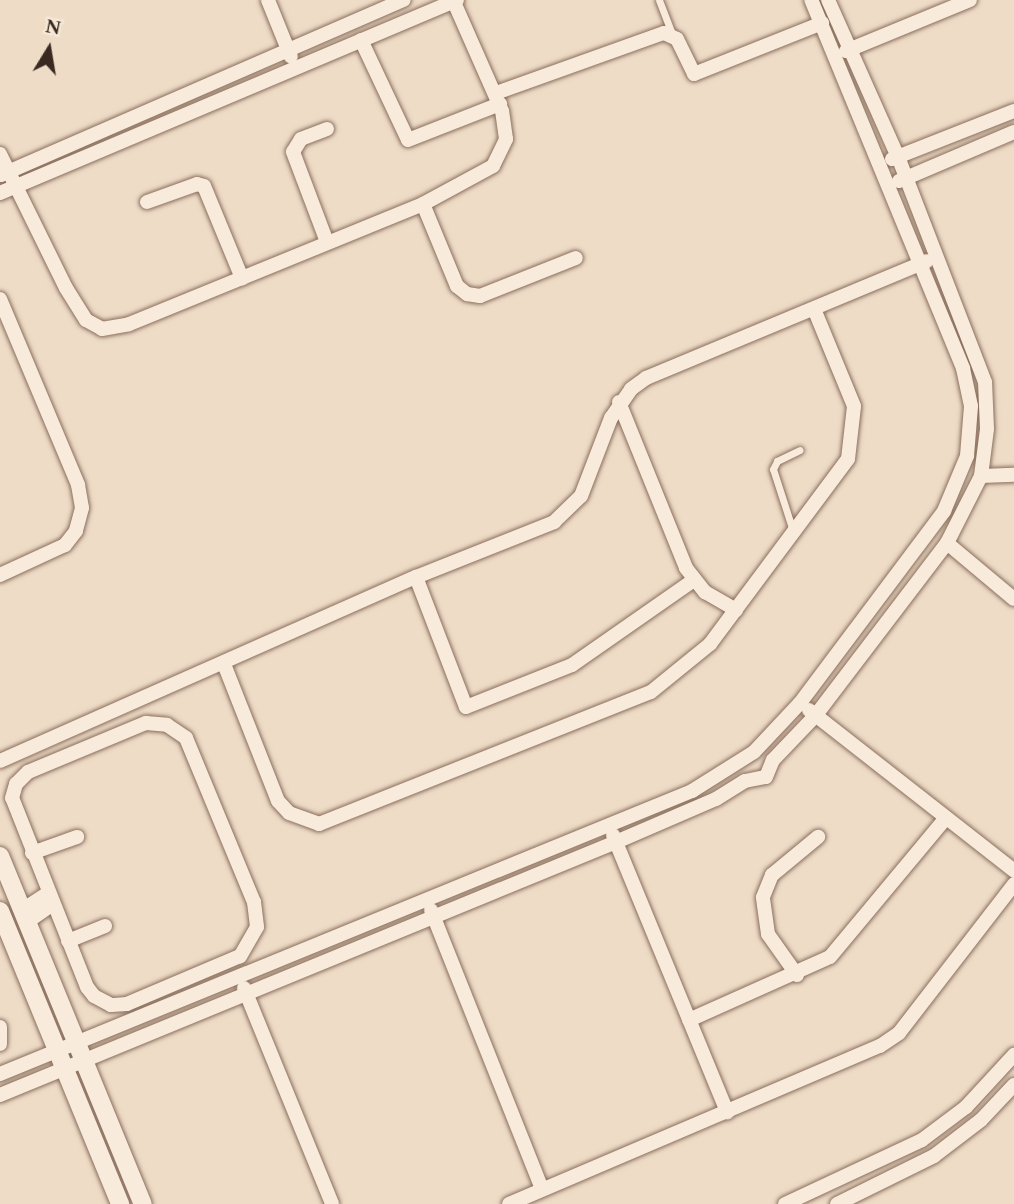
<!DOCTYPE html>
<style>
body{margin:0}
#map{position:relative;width:1014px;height:1204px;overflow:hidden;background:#eedcc7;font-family:Spectral,serif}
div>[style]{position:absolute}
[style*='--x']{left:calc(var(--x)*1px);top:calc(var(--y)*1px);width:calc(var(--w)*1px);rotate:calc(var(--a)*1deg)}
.roads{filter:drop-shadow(0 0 2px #8a6e5d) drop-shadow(0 0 2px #8a6e5d)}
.service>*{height:7px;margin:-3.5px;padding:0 3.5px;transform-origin:3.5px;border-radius:3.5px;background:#f9ebdb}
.minor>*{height:14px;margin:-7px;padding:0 7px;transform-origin:7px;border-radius:7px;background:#f9ebdb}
.tertiary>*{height:18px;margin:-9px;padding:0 9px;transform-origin:9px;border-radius:9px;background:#f9ebdb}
span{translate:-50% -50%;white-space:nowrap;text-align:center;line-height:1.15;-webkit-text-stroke:5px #f5e8d7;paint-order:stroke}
.north{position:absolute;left:14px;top:14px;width:70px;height:70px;-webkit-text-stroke:5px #f5e8d7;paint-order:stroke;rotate:11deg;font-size:19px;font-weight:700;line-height:28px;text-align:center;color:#3a2920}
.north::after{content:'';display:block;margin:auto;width:24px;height:32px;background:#3a2920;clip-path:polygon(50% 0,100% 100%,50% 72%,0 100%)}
</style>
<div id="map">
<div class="roads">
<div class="service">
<i style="--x:659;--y:0;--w:36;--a:69"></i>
<i style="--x:794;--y:534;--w:68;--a:-107.9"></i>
<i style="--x:773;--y:469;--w:9;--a:-63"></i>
<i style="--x:777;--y:461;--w:25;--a:-26"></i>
</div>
<div class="minor">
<i style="--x:268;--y:0;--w:61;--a:68"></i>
<i style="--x:361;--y:40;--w:110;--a:64.8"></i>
<i style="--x:408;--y:140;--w:99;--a:-21.4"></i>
<i style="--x:846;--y:51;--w:134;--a:-22.4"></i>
<i style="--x:496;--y:93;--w:178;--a:-19.7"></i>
<i style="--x:664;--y:33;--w:14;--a:25"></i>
<i style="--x:677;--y:39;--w:39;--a:64"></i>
<i style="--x:694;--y:74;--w:138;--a:-21.7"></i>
<i style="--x:327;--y:129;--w:28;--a:159"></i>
<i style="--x:301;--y:139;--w:15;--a:122"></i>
<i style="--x:293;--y:152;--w:96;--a:69.3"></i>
<i style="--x:0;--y:154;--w:149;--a:63.8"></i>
<i style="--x:66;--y:288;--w:38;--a:58"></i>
<i style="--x:86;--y:320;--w:18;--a:29"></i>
<i style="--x:102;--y:329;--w:27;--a:-10"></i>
<i style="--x:129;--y:324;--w:318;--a:-22.2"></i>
<i style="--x:423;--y:204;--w:80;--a:-28.5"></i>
<i style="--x:493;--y:166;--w:30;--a:-64"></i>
<i style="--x:506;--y:139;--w:28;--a:-98"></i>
<i style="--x:502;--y:111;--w:121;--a:-113.8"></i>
<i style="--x:892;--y:159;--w:131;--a:-21.5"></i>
<i style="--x:1;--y:175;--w:439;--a:-23.5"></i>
<i style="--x:899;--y:181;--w:125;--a:-23.1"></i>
<i style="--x:0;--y:193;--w:496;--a:-22.9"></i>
<i style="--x:147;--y:202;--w:53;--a:-19.8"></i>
<i style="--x:197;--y:184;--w:7;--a:16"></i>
<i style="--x:204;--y:186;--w:100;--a:67.6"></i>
<i style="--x:423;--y:204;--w:89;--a:67.5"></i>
<i style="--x:457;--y:286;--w:13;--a:39"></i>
<i style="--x:467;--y:294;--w:13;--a:9"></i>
<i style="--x:480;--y:296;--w:103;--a:-21.6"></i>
<i style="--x:0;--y:299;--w:202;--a:67.2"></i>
<i style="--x:78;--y:485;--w:23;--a:80"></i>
<i style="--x:82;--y:508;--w:24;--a:105"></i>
<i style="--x:76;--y:531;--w:18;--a:128"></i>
<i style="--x:65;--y:545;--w:72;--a:155.2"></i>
<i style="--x:619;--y:402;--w:179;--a:68"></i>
<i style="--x:686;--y:568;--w:31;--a:52"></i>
<i style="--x:705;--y:592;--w:36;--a:30"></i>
<i style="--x:981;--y:476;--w:33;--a:-2"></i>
<i style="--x:947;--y:543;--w:87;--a:39.9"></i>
<i style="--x:416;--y:577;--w:139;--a:69"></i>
<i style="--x:466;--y:707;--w:114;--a:-21.6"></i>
<i style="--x:572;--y:665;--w:149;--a:-34.9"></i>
<i style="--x:224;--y:664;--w:147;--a:68.5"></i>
<i style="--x:278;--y:801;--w:16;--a:47"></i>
<i style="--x:289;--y:813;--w:32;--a:20"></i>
<i style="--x:319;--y:824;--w:357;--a:-21.7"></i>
<i style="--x:651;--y:692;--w:76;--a:-39.1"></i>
<i style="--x:710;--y:644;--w:231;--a:-53.3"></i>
<i style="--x:848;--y:459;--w:53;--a:-83.5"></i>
<i style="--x:854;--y:406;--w:105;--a:-112.4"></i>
<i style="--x:809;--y:710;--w:261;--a:38.1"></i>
<i style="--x:146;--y:723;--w:21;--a:5"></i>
<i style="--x:167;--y:725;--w:23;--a:34"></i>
<i style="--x:186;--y:738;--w:178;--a:67.5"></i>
<i style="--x:254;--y:902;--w:25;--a:83"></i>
<i style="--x:257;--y:927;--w:34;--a:120"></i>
<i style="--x:240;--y:956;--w:123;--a:157"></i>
<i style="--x:127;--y:1004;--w:16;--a:176"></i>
<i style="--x:111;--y:1005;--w:19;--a:-152"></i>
<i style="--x:94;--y:996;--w:11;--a:-128"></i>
<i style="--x:87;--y:987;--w:203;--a:-111.6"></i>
<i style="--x:12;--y:798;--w:15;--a:-74"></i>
<i style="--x:16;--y:784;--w:17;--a:-45"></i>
<i style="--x:28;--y:772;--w:128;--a:-22.6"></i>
<i style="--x:0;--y:761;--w:455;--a:-23.9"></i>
<i style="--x:416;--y:577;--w:149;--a:-21.7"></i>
<i style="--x:554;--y:522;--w:37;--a:-44"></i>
<i style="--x:581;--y:496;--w:84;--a:-69"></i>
<i style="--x:611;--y:418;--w:35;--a:-55"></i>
<i style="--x:631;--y:389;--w:19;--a:-36"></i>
<i style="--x:646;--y:378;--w:304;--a:-22.6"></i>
<i style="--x:613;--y:835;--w:300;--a:67.6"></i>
<i style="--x:32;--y:853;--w:48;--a:-19.6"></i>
<i style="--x:22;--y:910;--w:31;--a:-33"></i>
<i style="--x:431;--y:910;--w:300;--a:68.3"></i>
<i style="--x:27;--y:922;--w:32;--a:-35"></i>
<i style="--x:68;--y:941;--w:40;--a:-22"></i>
<i style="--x:797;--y:975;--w:50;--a:-125.3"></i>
<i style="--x:768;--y:934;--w:37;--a:-98"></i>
<i style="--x:763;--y:897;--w:24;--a:-68"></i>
<i style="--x:772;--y:875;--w:60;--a:-39.6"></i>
<i style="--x:244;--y:988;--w:233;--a:67.8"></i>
<i style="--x:689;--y:1020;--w:154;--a:-24.1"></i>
<i style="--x:830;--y:957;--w:181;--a:-50.2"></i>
<i style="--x:0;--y:1027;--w:17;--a:90"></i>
<i style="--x:0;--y:1074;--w:748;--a:-22.24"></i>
<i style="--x:692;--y:791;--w:73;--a:-32.2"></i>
<i style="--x:754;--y:752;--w:67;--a:-46.8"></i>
<i style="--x:800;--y:703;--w:240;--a:-53.1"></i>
<i style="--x:944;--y:511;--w:60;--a:-67.3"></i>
<i style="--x:967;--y:456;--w:50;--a:-85.4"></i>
<i style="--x:971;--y:406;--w:39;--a:-102"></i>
<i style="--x:963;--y:368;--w:398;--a:-112.4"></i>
<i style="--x:0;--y:1095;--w:666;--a:-22.33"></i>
<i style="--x:616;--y:842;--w:109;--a:-23.3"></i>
<i style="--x:716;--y:799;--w:34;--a:-32"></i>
<i style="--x:745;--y:781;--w:21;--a:-11"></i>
<i style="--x:766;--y:777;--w:18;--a:-68"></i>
<i style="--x:773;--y:760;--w:62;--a:-46.3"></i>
<i style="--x:816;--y:715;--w:216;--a:-52.7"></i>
<i style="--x:947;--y:543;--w:75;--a:-63.1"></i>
<i style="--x:981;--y:476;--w:47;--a:-82.7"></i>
<i style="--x:987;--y:429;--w:47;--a:-92.4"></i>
<i style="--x:985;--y:382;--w:241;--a:-111.1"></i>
<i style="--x:898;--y:157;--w:172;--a:-114"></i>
<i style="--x:509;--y:1204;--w:403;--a:-23.1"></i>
<i style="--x:880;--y:1046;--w:23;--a:-34"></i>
<i style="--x:899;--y:1033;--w:188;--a:-52.3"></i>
<i style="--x:785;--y:1204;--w:151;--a:-25"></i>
<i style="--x:922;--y:1140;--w:55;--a:-36.9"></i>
<i style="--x:966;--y:1107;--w:71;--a:-47.3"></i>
<i style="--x:837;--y:1204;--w:108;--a:-26.3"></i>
<i style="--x:934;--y:1156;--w:59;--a:-37.5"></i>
<i style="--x:981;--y:1120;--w:48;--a:-46.7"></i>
</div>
<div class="tertiary">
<i style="--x:0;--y:856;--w:376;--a:67.7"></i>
<i style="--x:0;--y:911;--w:317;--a:67.7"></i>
</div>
</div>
<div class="north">N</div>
</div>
